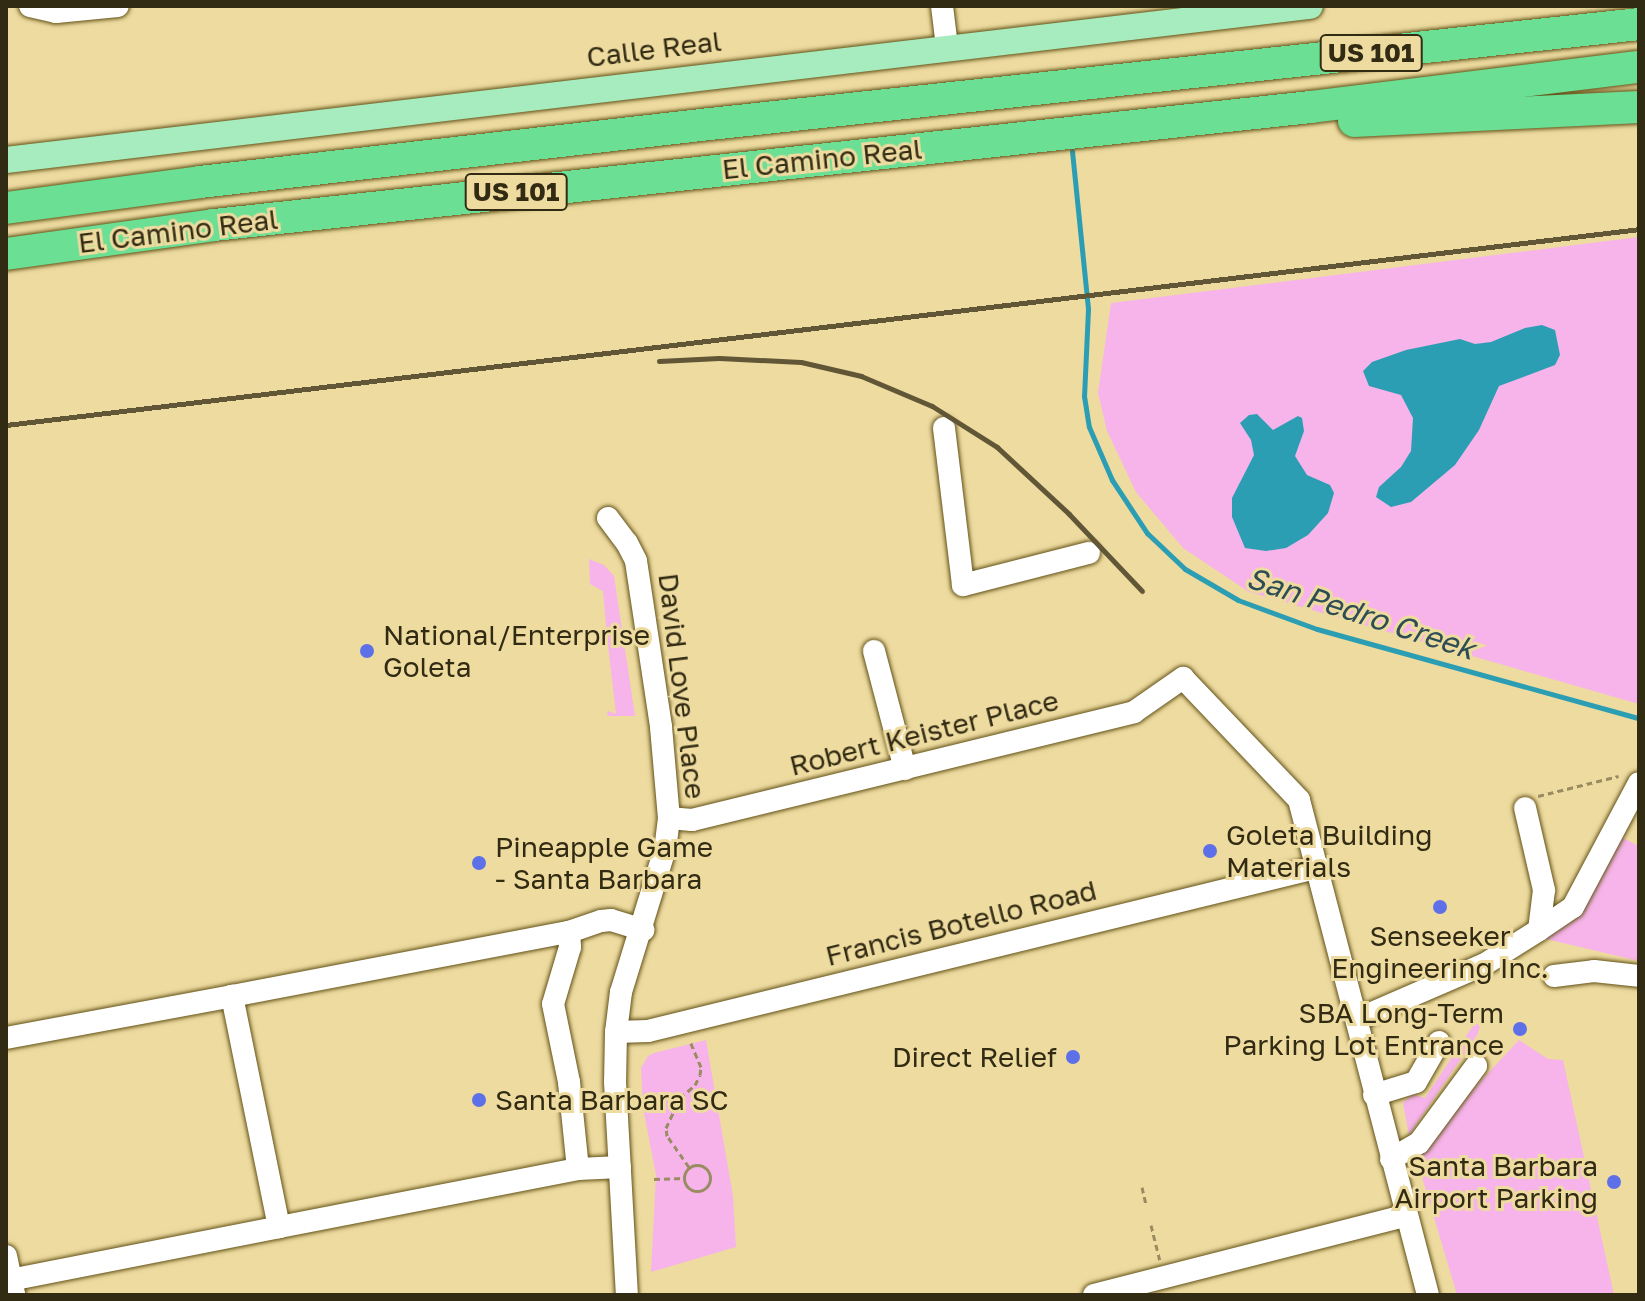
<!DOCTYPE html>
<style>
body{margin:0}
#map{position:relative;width:1645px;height:1301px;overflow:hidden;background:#eedba0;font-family:"Golos Text",sans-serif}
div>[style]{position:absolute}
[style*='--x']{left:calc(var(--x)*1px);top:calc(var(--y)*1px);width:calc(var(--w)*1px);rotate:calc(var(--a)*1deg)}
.green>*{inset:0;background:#f6b4ea}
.water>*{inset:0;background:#2c9eb3}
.stream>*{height:5px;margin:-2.5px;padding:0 2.5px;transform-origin:2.5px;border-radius:2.5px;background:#2c9eb3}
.path>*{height:3px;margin-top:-1.5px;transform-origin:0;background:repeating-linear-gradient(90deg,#9a8c61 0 6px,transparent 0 10px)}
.path>.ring{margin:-1.5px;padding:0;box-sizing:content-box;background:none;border:3px solid #9a8c61;border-radius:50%}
.roads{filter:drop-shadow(0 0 2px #625217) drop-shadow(0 0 2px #625217)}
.minor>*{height:22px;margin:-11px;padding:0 11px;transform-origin:11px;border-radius:11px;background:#fff}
.major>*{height:26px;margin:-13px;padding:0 13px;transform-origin:13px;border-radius:13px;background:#a6ecbe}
.highway>*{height:32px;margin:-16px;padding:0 16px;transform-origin:16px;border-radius:16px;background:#6bdf93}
.rail>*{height:5px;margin:-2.5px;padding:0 2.5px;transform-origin:2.5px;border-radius:2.5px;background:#615736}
.dots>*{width:22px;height:22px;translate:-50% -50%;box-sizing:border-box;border:4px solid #eedba0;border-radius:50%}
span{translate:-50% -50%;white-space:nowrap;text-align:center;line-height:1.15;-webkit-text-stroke:6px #eedba0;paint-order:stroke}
.shield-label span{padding:2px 6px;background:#eedba0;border:2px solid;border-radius:6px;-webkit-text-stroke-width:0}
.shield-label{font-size:26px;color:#322b13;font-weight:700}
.street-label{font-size:28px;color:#322b13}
.poi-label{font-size:28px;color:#322b13}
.left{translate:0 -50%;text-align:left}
.right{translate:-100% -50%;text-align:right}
.water-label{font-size:30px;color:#2c4d54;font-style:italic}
.frame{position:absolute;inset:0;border:8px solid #322b13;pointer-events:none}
</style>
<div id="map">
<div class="green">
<i style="clip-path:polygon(1639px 237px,1639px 704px,1249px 592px,1183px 548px,1136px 492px,1107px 431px,1098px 393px,1111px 303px)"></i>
<i style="clip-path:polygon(589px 559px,604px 565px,614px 576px,635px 716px,607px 716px,608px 711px,616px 714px,608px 645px,596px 639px,596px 633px,607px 637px,603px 591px,590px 584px)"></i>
<i style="clip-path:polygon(1617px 835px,1639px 846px,1639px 961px,1542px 938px)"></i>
<i style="clip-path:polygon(1474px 1024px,1481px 1024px,1477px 1035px,1409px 1135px,1403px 1103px,1412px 1094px,1425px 1098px)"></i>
<i style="clip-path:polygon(706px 1040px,733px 1196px,736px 1247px,651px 1272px,656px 1175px,643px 1108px,641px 1068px,648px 1056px,654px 1053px)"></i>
<i style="clip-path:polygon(1519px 1040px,1548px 1059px,1563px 1060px,1614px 1295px,1457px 1295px,1417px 1160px,1477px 1085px)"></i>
</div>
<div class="water">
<i style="clip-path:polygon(1542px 325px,1555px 330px,1560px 355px,1555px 365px,1499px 386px,1479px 430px,1455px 465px,1411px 502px,1391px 507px,1376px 497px,1379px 487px,1401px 467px,1411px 451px,1413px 418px,1401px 395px,1369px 386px,1363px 371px,1372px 362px,1406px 350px,1460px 339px,1475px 344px,1491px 342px,1525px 328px)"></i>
<i style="clip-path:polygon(1257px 414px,1273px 430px,1298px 416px,1302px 418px,1304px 431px,1295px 456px,1307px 475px,1330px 485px,1334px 493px,1328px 513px,1308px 535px,1286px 548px,1266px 551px,1245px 548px,1232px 517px,1232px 498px,1254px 455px,1251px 440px,1240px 423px,1249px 415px)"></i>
</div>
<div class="stream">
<i style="--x:1072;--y:151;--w:159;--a:84.2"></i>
<i style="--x:1088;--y:309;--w:87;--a:92.6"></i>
<i style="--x:1084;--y:396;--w:31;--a:81"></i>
<i style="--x:1089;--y:427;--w:58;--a:66.5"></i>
<i style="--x:1112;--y:480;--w:64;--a:56.6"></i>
<i style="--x:1147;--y:533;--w:52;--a:43.5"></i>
<i style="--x:1185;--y:569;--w:61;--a:30.3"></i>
<i style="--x:1238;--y:600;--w:84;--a:20.2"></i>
<i style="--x:1317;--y:629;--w:334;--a:15.5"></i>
</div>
<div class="path">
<i style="--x:1538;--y:796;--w:83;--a:-13.9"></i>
<i class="ring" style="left:684px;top:1165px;width:23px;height:23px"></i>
<i style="--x:689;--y:1167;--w:38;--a:-125"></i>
<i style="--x:667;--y:1136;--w:8;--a:-97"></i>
<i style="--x:666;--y:1128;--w:33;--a:-65"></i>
<i style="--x:680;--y:1098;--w:20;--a:-41"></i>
<i style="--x:695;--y:1085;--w:11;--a:-63"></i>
<i style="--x:700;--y:1075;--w:8;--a:-83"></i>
<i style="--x:701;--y:1067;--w:28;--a:-113"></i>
<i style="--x:654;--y:1179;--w:30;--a:-2"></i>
<i style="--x:1142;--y:1187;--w:17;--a:77"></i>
<i style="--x:1151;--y:1225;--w:37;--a:76"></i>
</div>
<div class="roads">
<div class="minor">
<i style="--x:30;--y:6;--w:27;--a:13"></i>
<i style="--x:56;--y:12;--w:62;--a:-5.5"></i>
<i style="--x:942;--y:6;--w:41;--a:83"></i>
<i style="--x:944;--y:428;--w:158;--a:83.1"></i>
<i style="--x:963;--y:585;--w:130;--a:-14.3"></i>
<i style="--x:608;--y:518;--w:31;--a:53"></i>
<i style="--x:627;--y:543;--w:20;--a:63"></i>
<i style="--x:636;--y:561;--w:168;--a:81.4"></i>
<i style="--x:661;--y:727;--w:91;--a:85"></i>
<i style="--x:669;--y:818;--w:31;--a:97"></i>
<i style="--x:665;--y:849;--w:150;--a:107.1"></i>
<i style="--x:621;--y:992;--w:40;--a:97.1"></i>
<i style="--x:616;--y:1032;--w:50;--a:91.1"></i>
<i style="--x:615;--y:1082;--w:213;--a:86.8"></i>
<i style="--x:874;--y:651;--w:122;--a:75.3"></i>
<i style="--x:669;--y:818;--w:23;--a:5"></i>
<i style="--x:692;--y:820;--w:455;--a:-13.7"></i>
<i style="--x:1134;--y:712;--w:60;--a:-34.8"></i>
<i style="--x:1183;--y:678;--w:168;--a:46.4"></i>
<i style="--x:1299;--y:800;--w:512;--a:75.39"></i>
<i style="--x:1539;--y:930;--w:41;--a:-34.1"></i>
<i style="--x:1573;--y:907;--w:140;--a:-62"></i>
<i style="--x:569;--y:932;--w:15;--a:86"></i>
<i style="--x:570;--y:947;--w:59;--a:106.6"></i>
<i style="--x:553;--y:1004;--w:80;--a:78.4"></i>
<i style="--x:569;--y:1082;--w:87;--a:84.1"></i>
<i style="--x:1554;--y:976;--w:40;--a:-7.1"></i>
<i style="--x:1594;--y:971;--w:45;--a:6.3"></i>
<i style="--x:1358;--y:1019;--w:138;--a:-23.4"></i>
<i style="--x:1485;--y:964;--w:64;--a:-32.2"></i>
<i style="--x:1539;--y:930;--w:40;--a:-82.9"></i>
<i style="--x:1544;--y:890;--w:84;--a:-103"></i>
<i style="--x:616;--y:1032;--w:32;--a:-2"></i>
<i style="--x:648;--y:1031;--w:691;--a:-13.73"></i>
<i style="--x:6;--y:1038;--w:230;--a:-10.5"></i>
<i style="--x:1374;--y:1095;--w:44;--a:-17.2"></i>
<i style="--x:1416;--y:1082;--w:46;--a:-60.1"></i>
<i style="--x:1391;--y:1159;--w:32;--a:-30"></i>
<i style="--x:1419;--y:1143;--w:96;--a:-53.5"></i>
<i style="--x:620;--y:1167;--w:42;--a:177.3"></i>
<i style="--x:578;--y:1169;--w:305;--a:169"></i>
<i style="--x:279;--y:1227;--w:236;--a:-101.5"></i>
<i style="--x:232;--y:996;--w:343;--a:-10.8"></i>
<i style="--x:569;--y:932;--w:34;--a:-19"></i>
<i style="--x:601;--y:921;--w:10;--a:-6"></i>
<i style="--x:611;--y:920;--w:34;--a:17"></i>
<i style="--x:6;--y:1256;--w:40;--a:78"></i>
<i style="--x:10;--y:1280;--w:274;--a:-11.1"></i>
<i style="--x:1094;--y:1295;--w:321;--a:-14.3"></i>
</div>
<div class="major">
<i style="--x:6;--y:160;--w:1313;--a:-6.74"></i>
</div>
<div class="highway">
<i style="--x:1354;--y:121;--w:285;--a:-2.8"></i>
<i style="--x:6;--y:208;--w:196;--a:-7.6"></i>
<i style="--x:200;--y:182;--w:513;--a:-6.49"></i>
<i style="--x:710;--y:124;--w:934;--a:-6.14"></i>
<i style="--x:6;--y:254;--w:210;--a:-7.9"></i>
<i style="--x:214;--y:225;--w:1103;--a:-6.14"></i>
<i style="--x:1311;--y:107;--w:330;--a:-7"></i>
</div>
</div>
<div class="rail">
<i style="--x:659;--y:361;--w:60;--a:-2.9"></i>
<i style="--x:719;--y:358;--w:82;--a:2.8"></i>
<i style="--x:801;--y:362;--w:62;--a:13.1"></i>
<i style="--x:861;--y:376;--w:77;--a:22.9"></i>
<i style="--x:932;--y:406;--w:77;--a:32.2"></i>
<i style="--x:997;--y:447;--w:98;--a:42.9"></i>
<i style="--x:1069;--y:514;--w:106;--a:46.5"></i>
<i style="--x:6;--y:425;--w:1645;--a:-6.84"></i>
</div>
<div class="dots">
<i style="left:367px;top:651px;background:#5d70e7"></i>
<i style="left:1210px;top:851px;background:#5d70e7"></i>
<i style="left:479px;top:863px;background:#5d70e7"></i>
<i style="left:1440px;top:907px;background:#5d70e7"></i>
<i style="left:1520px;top:1029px;background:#5d70e7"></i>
<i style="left:1073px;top:1057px;background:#5d70e7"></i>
<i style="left:479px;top:1100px;background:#5d70e7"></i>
<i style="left:1614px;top:1182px;background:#5d70e7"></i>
</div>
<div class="shield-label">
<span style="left:1371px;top:53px">US 101</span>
<span style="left:516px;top:192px">US 101</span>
</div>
<div class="street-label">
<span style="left:654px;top:49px;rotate:-7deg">Calle Real</span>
<span style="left:822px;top:159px;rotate:-6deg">El Camino Real</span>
<span style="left:178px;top:231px;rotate:-7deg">El Camino Real</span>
<span style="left:682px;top:686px;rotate:83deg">David Love Place</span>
<span style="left:924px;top:733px;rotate:-14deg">Robert Keister Place</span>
<span style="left:961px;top:923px;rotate:-14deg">Francis Botello Road</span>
</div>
<div class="poi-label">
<span class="left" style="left:383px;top:651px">National/Enterprise<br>Goleta</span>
<span class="left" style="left:1226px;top:851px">Goleta Building<br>Materials</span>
<span class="left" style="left:495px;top:863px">Pineapple Game<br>- Santa Barbara</span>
<span style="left:1440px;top:952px">Senseeker<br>Engineering Inc.</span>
<span class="right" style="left:1504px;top:1029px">SBA Long-Term<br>Parking Lot Entrance</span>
<span class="right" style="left:1057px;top:1057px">Direct Relief</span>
<span class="left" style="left:495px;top:1100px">Santa Barbara SC</span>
<span class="right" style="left:1598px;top:1182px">Santa Barbara<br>Airport Parking</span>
</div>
<div class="water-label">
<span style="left:1361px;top:613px;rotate:18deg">San Pedro Creek</span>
</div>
<div class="frame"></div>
</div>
